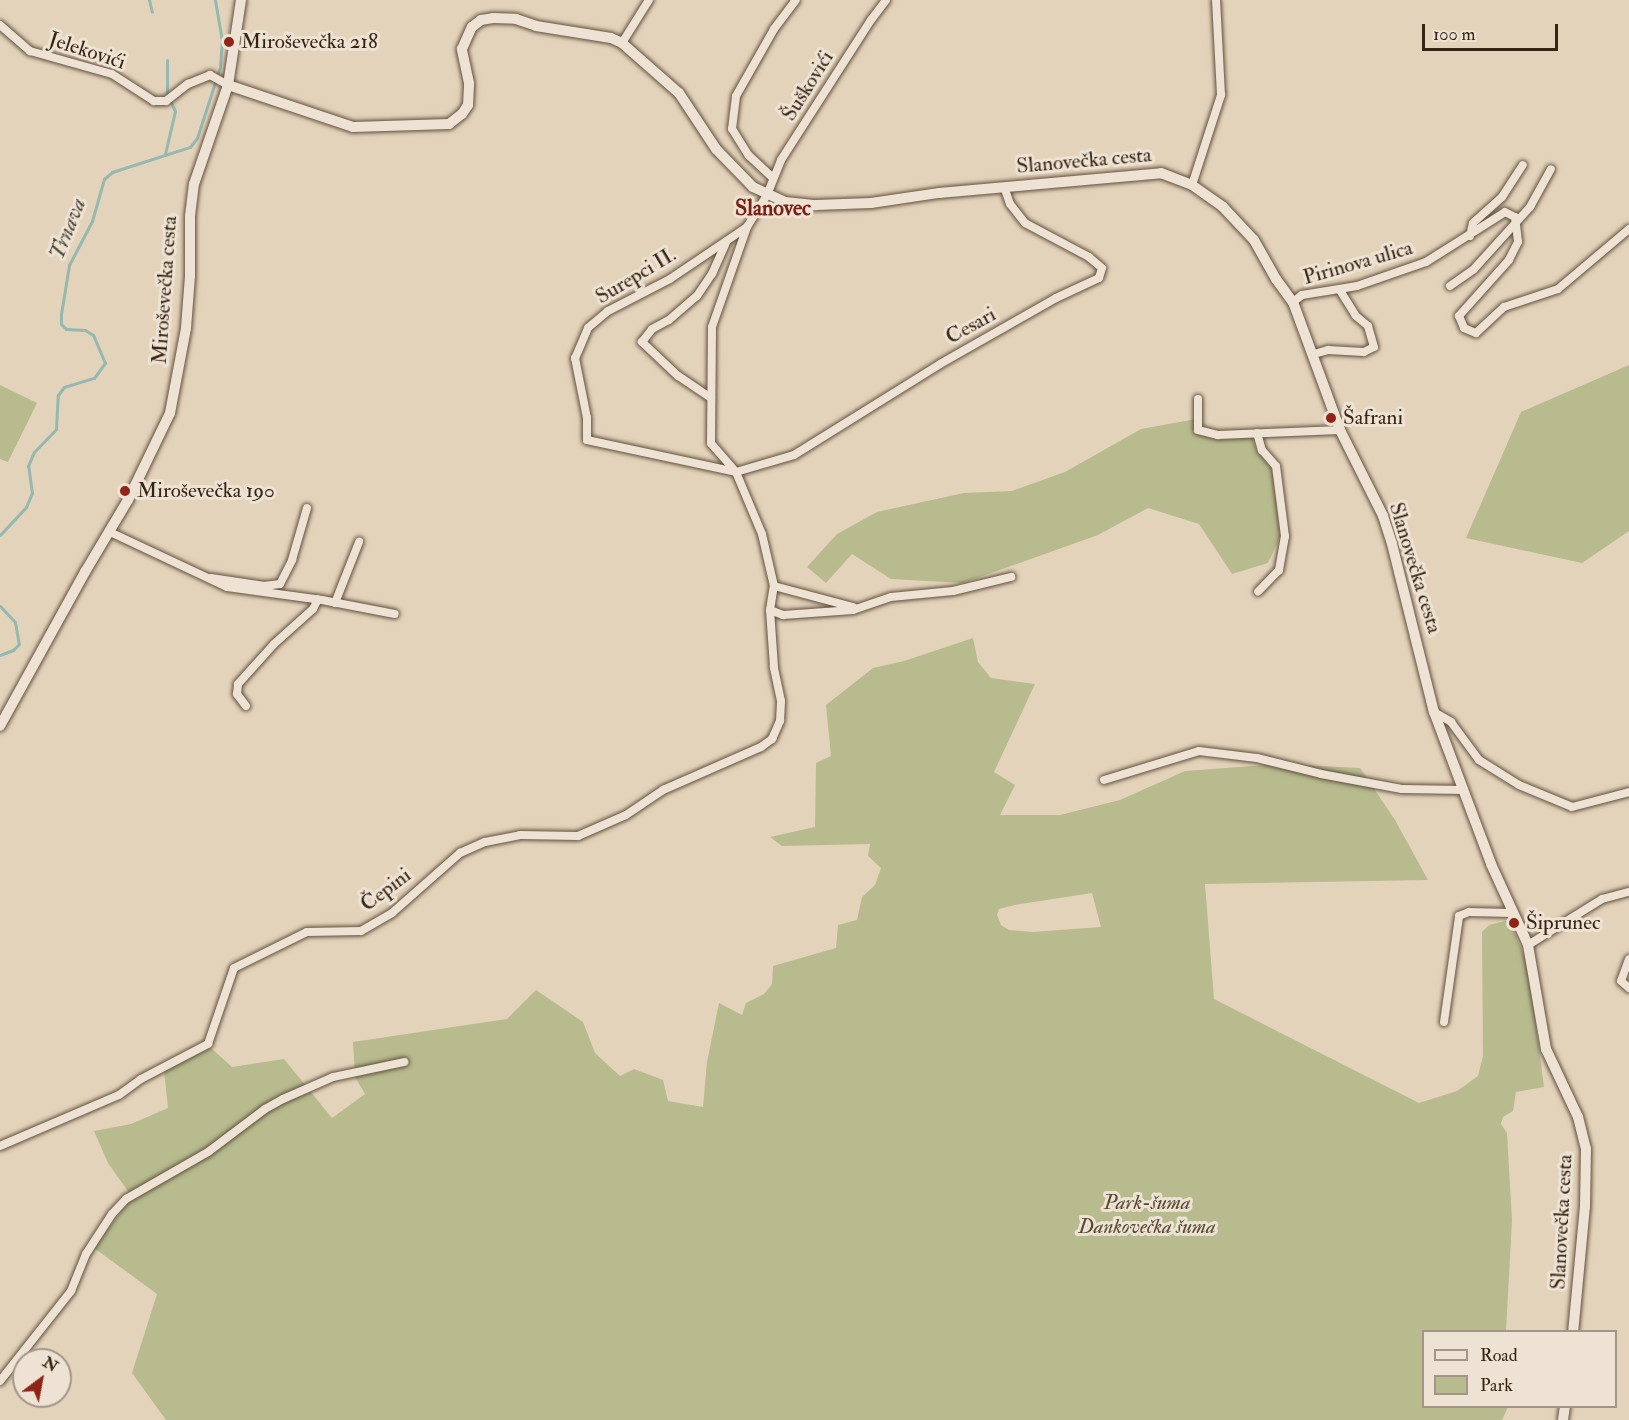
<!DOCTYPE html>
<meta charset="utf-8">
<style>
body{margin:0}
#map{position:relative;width:1629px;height:1420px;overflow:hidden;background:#e4d3bb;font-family:"IM FELL Double Pica",serif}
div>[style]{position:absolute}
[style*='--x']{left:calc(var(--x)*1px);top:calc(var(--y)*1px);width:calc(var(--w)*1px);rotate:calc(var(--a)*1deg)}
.green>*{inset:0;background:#b7bb8e}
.stream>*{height:3px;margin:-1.5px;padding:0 1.5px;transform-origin:1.5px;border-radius:1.5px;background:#95b8af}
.roads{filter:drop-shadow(0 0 2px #61503d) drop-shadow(0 0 2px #61503d)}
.street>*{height:8px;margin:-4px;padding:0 4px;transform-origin:4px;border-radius:4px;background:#ede2d3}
.secondary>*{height:10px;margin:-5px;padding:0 5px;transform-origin:5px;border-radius:5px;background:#ede2d3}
.dots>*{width:16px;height:16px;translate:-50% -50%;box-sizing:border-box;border:3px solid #ede2d3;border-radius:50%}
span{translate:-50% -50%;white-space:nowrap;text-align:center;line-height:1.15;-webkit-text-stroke:6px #ede2d3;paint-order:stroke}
.poi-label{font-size:21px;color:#352413}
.left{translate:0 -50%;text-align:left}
.street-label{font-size:21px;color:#352413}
.park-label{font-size:21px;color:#564a32;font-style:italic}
.neighbourhood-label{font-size:22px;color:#7a1f14;font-weight:700}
.water-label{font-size:22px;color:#4d493a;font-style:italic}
.legend{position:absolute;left:1422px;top:1330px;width:195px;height:78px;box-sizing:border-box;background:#ede2d3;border:2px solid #a39686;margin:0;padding:8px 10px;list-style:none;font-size:18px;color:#352413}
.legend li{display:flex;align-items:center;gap:12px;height:30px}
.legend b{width:30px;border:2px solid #a39686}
.north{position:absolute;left:12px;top:1348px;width:60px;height:60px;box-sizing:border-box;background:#ede2d3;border:2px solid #a39686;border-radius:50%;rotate:32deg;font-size:16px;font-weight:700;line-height:24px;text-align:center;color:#352413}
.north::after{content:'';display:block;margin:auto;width:21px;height:27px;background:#8f2418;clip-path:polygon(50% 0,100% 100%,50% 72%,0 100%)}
.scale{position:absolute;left:1422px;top:24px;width:136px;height:27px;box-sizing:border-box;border:3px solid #352413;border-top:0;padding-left:8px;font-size:18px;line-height:21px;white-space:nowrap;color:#352413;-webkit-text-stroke:4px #ede2d3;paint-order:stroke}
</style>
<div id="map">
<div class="green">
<i style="clip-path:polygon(1629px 365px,1629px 531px,1582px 563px,1466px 538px,1521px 412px)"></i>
<i style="clip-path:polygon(0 385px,37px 403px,8px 462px,0 459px)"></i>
<i style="clip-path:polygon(1196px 419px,1193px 432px,1216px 440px,1252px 437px,1256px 450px,1271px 468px,1279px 501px,1280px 537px,1268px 563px,1232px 574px,1199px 524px,1148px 508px,1098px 535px,963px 583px,891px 579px,852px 554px,826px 583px,807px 567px,837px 534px,877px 512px,964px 493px,1012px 491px,1065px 472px,1141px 429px)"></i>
<i style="clip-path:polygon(evenodd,973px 638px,978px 662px,991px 678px,1035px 684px,994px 772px,1015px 785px,1000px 815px,1060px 815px,1120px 800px,1185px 771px,1278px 764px,1360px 768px,1395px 820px,1428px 880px,1205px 884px,1214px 999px,1419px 1103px,1457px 1091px,1478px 1076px,1483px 1056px,1482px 932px,1489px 925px,1509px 920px,1528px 965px,1544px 1087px,1516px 1092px,1513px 1111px,1503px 1117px,1501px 1124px,1507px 1133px,1512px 1220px,1506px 1331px,1424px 1332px,1424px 1406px,1508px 1407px,1502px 1420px,166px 1420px,132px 1373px,157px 1294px,94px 1248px,132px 1197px,108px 1163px,94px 1131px,131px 1124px,168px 1108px,164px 1071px,211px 1048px,232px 1067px,284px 1059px,332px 1118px,365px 1094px,355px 1077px,353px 1042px,507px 1019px,536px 990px,583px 1022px,595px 1053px,620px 1076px,634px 1069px,663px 1080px,668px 1101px,703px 1107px,707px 1062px,719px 1003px,742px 1015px,746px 1003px,764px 994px,772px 984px,773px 966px,836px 948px,838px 925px,857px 920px,862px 897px,875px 885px,881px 868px,868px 856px,870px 844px,782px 846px,770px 837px,815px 827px,816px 763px,831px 756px,826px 705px,873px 668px,904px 661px,973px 638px,1092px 893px,1101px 927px,1032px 932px,1009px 930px,1001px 925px,997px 915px,999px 909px,1015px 905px,1092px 893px)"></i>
</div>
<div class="stream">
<i style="--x:149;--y:0;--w:12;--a:76"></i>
<i style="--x:165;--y:154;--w:44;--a:-76.9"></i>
<i style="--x:175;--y:111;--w:19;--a:-115"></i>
<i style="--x:167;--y:94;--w:34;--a:-90"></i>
<i style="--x:0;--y:535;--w:38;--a:-47"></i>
<i style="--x:26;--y:507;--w:15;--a:-67"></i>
<i style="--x:32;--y:493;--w:27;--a:-98"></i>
<i style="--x:28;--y:466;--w:15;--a:-67"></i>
<i style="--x:34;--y:452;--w:32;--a:-46"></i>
<i style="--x:56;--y:429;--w:34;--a:-87"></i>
<i style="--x:58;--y:395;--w:10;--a:-53"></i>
<i style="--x:64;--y:387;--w:31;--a:-17"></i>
<i style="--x:94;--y:378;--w:19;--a:-54"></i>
<i style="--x:105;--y:363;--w:30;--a:-113"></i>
<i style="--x:93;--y:335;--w:9;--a:-148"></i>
<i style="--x:85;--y:330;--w:19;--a:-177"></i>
<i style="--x:66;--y:329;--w:7;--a:-135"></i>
<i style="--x:61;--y:324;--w:10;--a:-90"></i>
<i style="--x:61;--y:314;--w:50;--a:-80.7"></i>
<i style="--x:69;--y:265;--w:50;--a:-62.4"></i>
<i style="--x:92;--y:221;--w:44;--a:-74.1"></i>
<i style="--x:104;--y:179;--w:11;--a:-41"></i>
<i style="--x:112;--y:172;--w:82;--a:-17.8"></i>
<i style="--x:190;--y:147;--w:11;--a:-52"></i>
<i style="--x:197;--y:138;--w:75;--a:-72.1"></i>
<i style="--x:220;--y:67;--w:26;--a:-86"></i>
<i style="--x:222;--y:41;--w:42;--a:-99.7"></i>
<i style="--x:0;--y:606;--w:22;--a:47"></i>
<i style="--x:15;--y:622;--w:22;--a:80"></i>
<i style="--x:19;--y:644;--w:8;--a:135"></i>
<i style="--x:13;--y:650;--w:14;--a:159"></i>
</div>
<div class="roads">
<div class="street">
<i style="--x:0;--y:25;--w:40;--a:41"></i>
<i style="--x:30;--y:51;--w:85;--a:15.7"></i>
<i style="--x:112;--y:74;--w:50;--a:32.7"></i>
<i style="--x:154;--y:101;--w:12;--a:0"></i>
<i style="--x:166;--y:101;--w:28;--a:-38"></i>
<i style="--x:188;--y:84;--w:24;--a:-22"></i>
<i style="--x:210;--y:75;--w:21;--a:29"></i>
<i style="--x:622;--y:43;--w:51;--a:-57.9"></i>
<i style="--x:773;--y:178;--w:33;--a:-137"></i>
<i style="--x:749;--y:156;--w:32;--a:-122"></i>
<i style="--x:732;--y:129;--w:33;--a:-83"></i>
<i style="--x:736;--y:96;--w:77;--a:-60.4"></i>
<i style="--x:774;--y:29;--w:36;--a:-53"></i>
<i style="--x:1192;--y:185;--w:95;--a:-72.1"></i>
<i style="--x:1221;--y:95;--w:95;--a:-93"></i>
<i style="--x:747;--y:227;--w:93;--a:146"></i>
<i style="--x:670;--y:279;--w:70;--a:152.7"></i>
<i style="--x:608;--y:311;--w:26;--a:140"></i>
<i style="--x:588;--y:328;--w:33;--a:113"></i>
<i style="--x:575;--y:358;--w:61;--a:78.7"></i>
<i style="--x:587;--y:418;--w:22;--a:90"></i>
<i style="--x:587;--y:440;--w:152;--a:12.1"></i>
<i style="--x:736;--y:472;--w:60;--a:-16.3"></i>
<i style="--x:794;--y:455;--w:172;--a:-31.9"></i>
<i style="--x:940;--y:364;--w:133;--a:-29.6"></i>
<i style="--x:1056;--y:298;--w:47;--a:-24.9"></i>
<i style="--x:1099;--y:278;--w:10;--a:-73"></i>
<i style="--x:1102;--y:268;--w:17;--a:-140"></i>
<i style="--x:1089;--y:257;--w:72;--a:-152"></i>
<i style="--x:1025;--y:223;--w:24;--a:-128"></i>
<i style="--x:1010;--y:204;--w:18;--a:-109"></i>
<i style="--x:1470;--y:236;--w:13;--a:-77"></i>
<i style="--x:1473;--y:223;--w:39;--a:-42"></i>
<i style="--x:1502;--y:197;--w:38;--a:-57"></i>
<i style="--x:1450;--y:286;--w:29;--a:-35"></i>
<i style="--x:1474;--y:269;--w:84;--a:-47.9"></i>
<i style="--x:1530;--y:207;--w:43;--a:-61.1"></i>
<i style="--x:1293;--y:302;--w:11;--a:-38"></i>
<i style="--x:1302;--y:295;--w:56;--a:-9.3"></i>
<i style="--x:1357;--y:286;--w:73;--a:-19.2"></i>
<i style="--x:1426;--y:262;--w:93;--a:-32.3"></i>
<i style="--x:1505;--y:212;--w:11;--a:27"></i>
<i style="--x:1515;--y:217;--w:25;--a:83"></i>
<i style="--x:1518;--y:242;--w:20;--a:117"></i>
<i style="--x:1509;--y:260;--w:75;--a:131.8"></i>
<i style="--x:1459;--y:316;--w:13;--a:67"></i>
<i style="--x:1464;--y:328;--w:13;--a:23"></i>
<i style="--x:1476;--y:333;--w:38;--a:-43"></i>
<i style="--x:1504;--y:307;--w:57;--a:-18.4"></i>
<i style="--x:1558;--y:289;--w:93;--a:-40.2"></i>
<i style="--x:1314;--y:354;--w:15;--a:-16"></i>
<i style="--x:1328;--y:350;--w:36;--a:3"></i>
<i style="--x:1364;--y:352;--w:11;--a:-27"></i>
<i style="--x:1374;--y:347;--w:22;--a:-106"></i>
<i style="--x:1368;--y:326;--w:16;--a:-140"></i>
<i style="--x:1356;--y:316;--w:31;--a:-122"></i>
<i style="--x:711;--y:398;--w:40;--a:-146"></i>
<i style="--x:678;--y:376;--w:50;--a:-136.6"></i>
<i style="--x:642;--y:342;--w:16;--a:-52"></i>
<i style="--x:652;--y:329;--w:19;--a:-28"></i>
<i style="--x:669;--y:320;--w:37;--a:-41"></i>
<i style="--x:697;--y:296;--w:27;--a:-56"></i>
<i style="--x:712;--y:274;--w:36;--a:-66"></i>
<i style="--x:1198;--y:399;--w:31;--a:90"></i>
<i style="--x:1198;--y:430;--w:21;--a:14"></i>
<i style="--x:1218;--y:435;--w:122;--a:-2.3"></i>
<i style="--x:1257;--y:433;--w:18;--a:74"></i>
<i style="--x:1262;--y:450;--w:21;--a:49"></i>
<i style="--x:1276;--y:466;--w:71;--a:82.7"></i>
<i style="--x:1285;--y:536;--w:35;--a:100"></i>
<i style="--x:1279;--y:570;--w:30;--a:134"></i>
<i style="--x:110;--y:532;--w:129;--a:25.2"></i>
<i style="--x:227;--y:587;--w:96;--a:7.8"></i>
<i style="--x:322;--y:600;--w:74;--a:10.9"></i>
<i style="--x:211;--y:578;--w:54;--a:8.6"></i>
<i style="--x:264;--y:586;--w:16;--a:-7"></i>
<i style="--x:280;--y:584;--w:27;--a:-63"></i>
<i style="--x:292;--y:560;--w:54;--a:-73.9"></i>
<i style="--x:774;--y:586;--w:82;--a:14.9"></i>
<i style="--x:335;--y:603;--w:66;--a:-68.5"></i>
<i style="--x:770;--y:610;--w:14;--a:21"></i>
<i style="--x:783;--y:615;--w:70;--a:-4.1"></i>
<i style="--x:853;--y:610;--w:40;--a:-18.9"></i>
<i style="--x:891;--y:597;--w:62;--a:-5.5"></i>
<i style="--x:953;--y:591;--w:60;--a:-13.6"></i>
<i style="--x:246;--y:706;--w:15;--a:-127"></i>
<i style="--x:237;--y:694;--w:10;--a:-84"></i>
<i style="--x:238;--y:684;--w:54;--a:-48"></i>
<i style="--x:274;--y:644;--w:52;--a:-41.9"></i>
<i style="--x:313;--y:609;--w:11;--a:-63"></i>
<i style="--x:1434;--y:712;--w:20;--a:30"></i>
<i style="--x:1451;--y:722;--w:47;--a:53.6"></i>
<i style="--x:1479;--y:760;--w:47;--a:32"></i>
<i style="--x:1519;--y:785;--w:57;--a:22.5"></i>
<i style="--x:1572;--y:807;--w:59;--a:-14.7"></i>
<i style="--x:1104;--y:780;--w:99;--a:-17"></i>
<i style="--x:1199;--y:751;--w:58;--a:6.9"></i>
<i style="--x:1257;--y:758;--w:66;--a:14"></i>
<i style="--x:1321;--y:774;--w:82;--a:10.5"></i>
<i style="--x:1402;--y:789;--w:62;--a:0.9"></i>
<i style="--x:1528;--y:945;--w:87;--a:-31.9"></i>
<i style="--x:1602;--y:899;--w:28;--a:-15"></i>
<i style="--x:1629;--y:959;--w:23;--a:110"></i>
<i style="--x:1621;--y:981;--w:11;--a:41"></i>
<i style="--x:1444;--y:1022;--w:107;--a:-81.9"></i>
<i style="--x:1459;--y:916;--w:11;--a:-22"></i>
<i style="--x:1469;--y:912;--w:43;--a:1.3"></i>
<i style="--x:0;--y:1146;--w:129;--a:-23.2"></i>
<i style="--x:119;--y:1095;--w:27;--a:-36"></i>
<i style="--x:141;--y:1079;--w:76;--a:-27.6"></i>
<i style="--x:208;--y:1044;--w:80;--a:-71.1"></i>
<i style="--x:234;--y:968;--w:81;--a:-26.3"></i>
<i style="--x:307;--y:932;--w:54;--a:-1.1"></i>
<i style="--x:361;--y:931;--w:36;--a:-30"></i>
<i style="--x:392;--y:913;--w:91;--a:-41.4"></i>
<i style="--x:460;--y:853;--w:27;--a:-24"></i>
<i style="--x:485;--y:842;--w:36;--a:-11"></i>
<i style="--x:520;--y:835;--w:58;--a:1"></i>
<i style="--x:578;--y:836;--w:52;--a:-23.6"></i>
<i style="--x:626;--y:815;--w:45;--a:-34"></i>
<i style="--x:663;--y:790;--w:107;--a:-23.7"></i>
<i style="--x:761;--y:747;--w:14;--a:-36"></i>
<i style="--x:772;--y:739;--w:20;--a:-66"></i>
<i style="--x:780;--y:721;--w:20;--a:-87"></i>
<i style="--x:781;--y:701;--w:35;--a:-102"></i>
<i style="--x:774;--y:667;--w:57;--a:-94"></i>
<i style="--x:770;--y:610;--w:24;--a:-81"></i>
<i style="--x:774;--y:586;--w:53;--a:-103"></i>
<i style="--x:762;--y:534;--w:67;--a:-112.8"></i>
<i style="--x:736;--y:472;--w:38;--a:-131"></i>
<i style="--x:711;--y:443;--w:116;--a:-89.5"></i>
<i style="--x:712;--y:327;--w:106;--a:-70.7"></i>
<i style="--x:747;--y:227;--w:38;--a:-58"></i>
<i style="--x:767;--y:195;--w:38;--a:-68"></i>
<i style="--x:781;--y:160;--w:166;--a:-57.3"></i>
<i style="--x:871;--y:20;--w:25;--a:-53"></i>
<i style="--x:0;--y:1381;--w:115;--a:-51.7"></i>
<i style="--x:71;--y:1291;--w:40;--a:-68"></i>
<i style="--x:86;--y:1254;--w:48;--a:-57"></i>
<i style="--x:112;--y:1214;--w:21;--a:-47"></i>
<i style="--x:126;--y:1199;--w:95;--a:-29.8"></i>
<i style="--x:208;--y:1152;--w:71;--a:-37"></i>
<i style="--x:265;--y:1109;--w:21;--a:-29"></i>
<i style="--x:283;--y:1099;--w:55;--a:-23.7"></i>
<i style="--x:333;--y:1077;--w:73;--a:-11.9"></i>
</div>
<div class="secondary">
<i style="--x:228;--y:85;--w:132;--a:18.6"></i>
<i style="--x:353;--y:127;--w:96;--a:-1.8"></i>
<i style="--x:449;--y:124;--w:16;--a:-38"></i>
<i style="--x:462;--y:114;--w:11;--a:-56"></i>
<i style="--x:468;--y:105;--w:22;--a:-87"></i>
<i style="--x:469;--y:83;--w:35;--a:-102"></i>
<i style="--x:462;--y:49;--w:24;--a:-66"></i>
<i style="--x:472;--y:27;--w:11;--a:-38"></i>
<i style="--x:481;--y:20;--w:12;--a:-9"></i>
<i style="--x:493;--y:18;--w:23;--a:2"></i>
<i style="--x:516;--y:19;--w:21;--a:19"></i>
<i style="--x:536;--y:26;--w:76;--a:9.1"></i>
<i style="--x:611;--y:38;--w:12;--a:24"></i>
<i style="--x:622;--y:43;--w:76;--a:41.3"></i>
<i style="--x:679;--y:93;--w:67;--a:56.5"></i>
<i style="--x:716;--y:149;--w:53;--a:45.8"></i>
<i style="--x:753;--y:187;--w:35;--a:25"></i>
<i style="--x:785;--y:202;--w:31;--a:6"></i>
<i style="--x:816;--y:205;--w:55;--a:-2.1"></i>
<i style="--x:871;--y:203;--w:69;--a:-8.4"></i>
<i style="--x:939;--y:193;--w:223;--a:-5.1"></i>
<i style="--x:1161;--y:173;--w:33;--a:21"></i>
<i style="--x:1192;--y:185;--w:38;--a:35"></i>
<i style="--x:1223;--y:207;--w:45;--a:46.8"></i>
<i style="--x:1254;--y:240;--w:45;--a:60.6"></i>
<i style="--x:1276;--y:279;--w:29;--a:54"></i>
<i style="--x:1293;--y:302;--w:136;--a:69.8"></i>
<i style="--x:1340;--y:430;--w:96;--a:63.4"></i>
<i style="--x:1383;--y:516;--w:29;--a:72"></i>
<i style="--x:1392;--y:544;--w:173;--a:76"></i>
<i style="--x:1434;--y:712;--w:162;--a:69.4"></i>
<i style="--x:1491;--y:864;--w:89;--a:65.4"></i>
<i style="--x:1528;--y:945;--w:106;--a:80.2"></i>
<i style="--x:1546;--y:1049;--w:75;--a:64.8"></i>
<i style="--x:1578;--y:1117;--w:33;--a:76"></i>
<i style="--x:1586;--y:1149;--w:57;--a:91"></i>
<i style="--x:1585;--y:1206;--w:127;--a:95.4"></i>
<i style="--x:0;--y:726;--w:176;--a:-61.1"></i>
<i style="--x:85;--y:572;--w:84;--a:-59.2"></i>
<i style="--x:128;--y:500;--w:97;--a:-64.2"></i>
<i style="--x:170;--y:413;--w:86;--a:-79.3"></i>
<i style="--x:186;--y:328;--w:52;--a:-85.6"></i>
<i style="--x:190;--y:276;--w:60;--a:-90"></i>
<i style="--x:190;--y:216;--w:32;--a:-83"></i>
<i style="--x:194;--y:184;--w:105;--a:-71"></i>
<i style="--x:228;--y:85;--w:86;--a:-81.3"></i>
<i style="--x:1563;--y:1420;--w:14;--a:-82"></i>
</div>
</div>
<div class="dots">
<i style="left:229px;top:42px;background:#8f2418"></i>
<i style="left:1331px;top:418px;background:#8f2418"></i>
<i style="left:125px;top:491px;background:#8f2418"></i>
<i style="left:1514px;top:923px;background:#8f2418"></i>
</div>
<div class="poi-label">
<span class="left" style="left:241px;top:42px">Miroševečka 218</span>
<span class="left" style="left:1343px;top:418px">Šafrani</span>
<span class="left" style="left:137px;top:491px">Miroševečka 190</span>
<span class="left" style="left:1526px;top:923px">Šiprunec</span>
</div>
<div class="street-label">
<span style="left:87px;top:51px;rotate:18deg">Jelekovići</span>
<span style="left:808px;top:86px;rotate:-58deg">Šuškovići</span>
<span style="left:1084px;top:161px;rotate:-5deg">Slanovečka cesta</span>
<span style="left:1358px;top:263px;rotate:-16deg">Pirinova ulica</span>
<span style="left:636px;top:276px;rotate:-31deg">Surepci II.</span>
<span style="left:165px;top:290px;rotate:-86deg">Miroševečka cesta</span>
<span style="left:971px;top:326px;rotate:-29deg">Cesari</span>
<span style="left:1415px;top:568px;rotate:73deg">Slanovečka cesta</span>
<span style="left:386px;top:890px;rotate:-37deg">Čepini</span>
<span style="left:1562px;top:1222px;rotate:-87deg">Slanovečka cesta</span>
</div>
<div class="park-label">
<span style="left:1147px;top:1215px">Park-šuma<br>Dankovečka šuma</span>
</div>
<div class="neighbourhood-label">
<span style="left:773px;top:209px">Slanovec</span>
</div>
<div class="water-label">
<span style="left:68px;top:229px;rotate:-68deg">Trnava</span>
</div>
<ul class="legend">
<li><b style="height:8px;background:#ede2d3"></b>Road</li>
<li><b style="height:16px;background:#b7bb8e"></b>Park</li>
</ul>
<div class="north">N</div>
<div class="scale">100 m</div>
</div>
